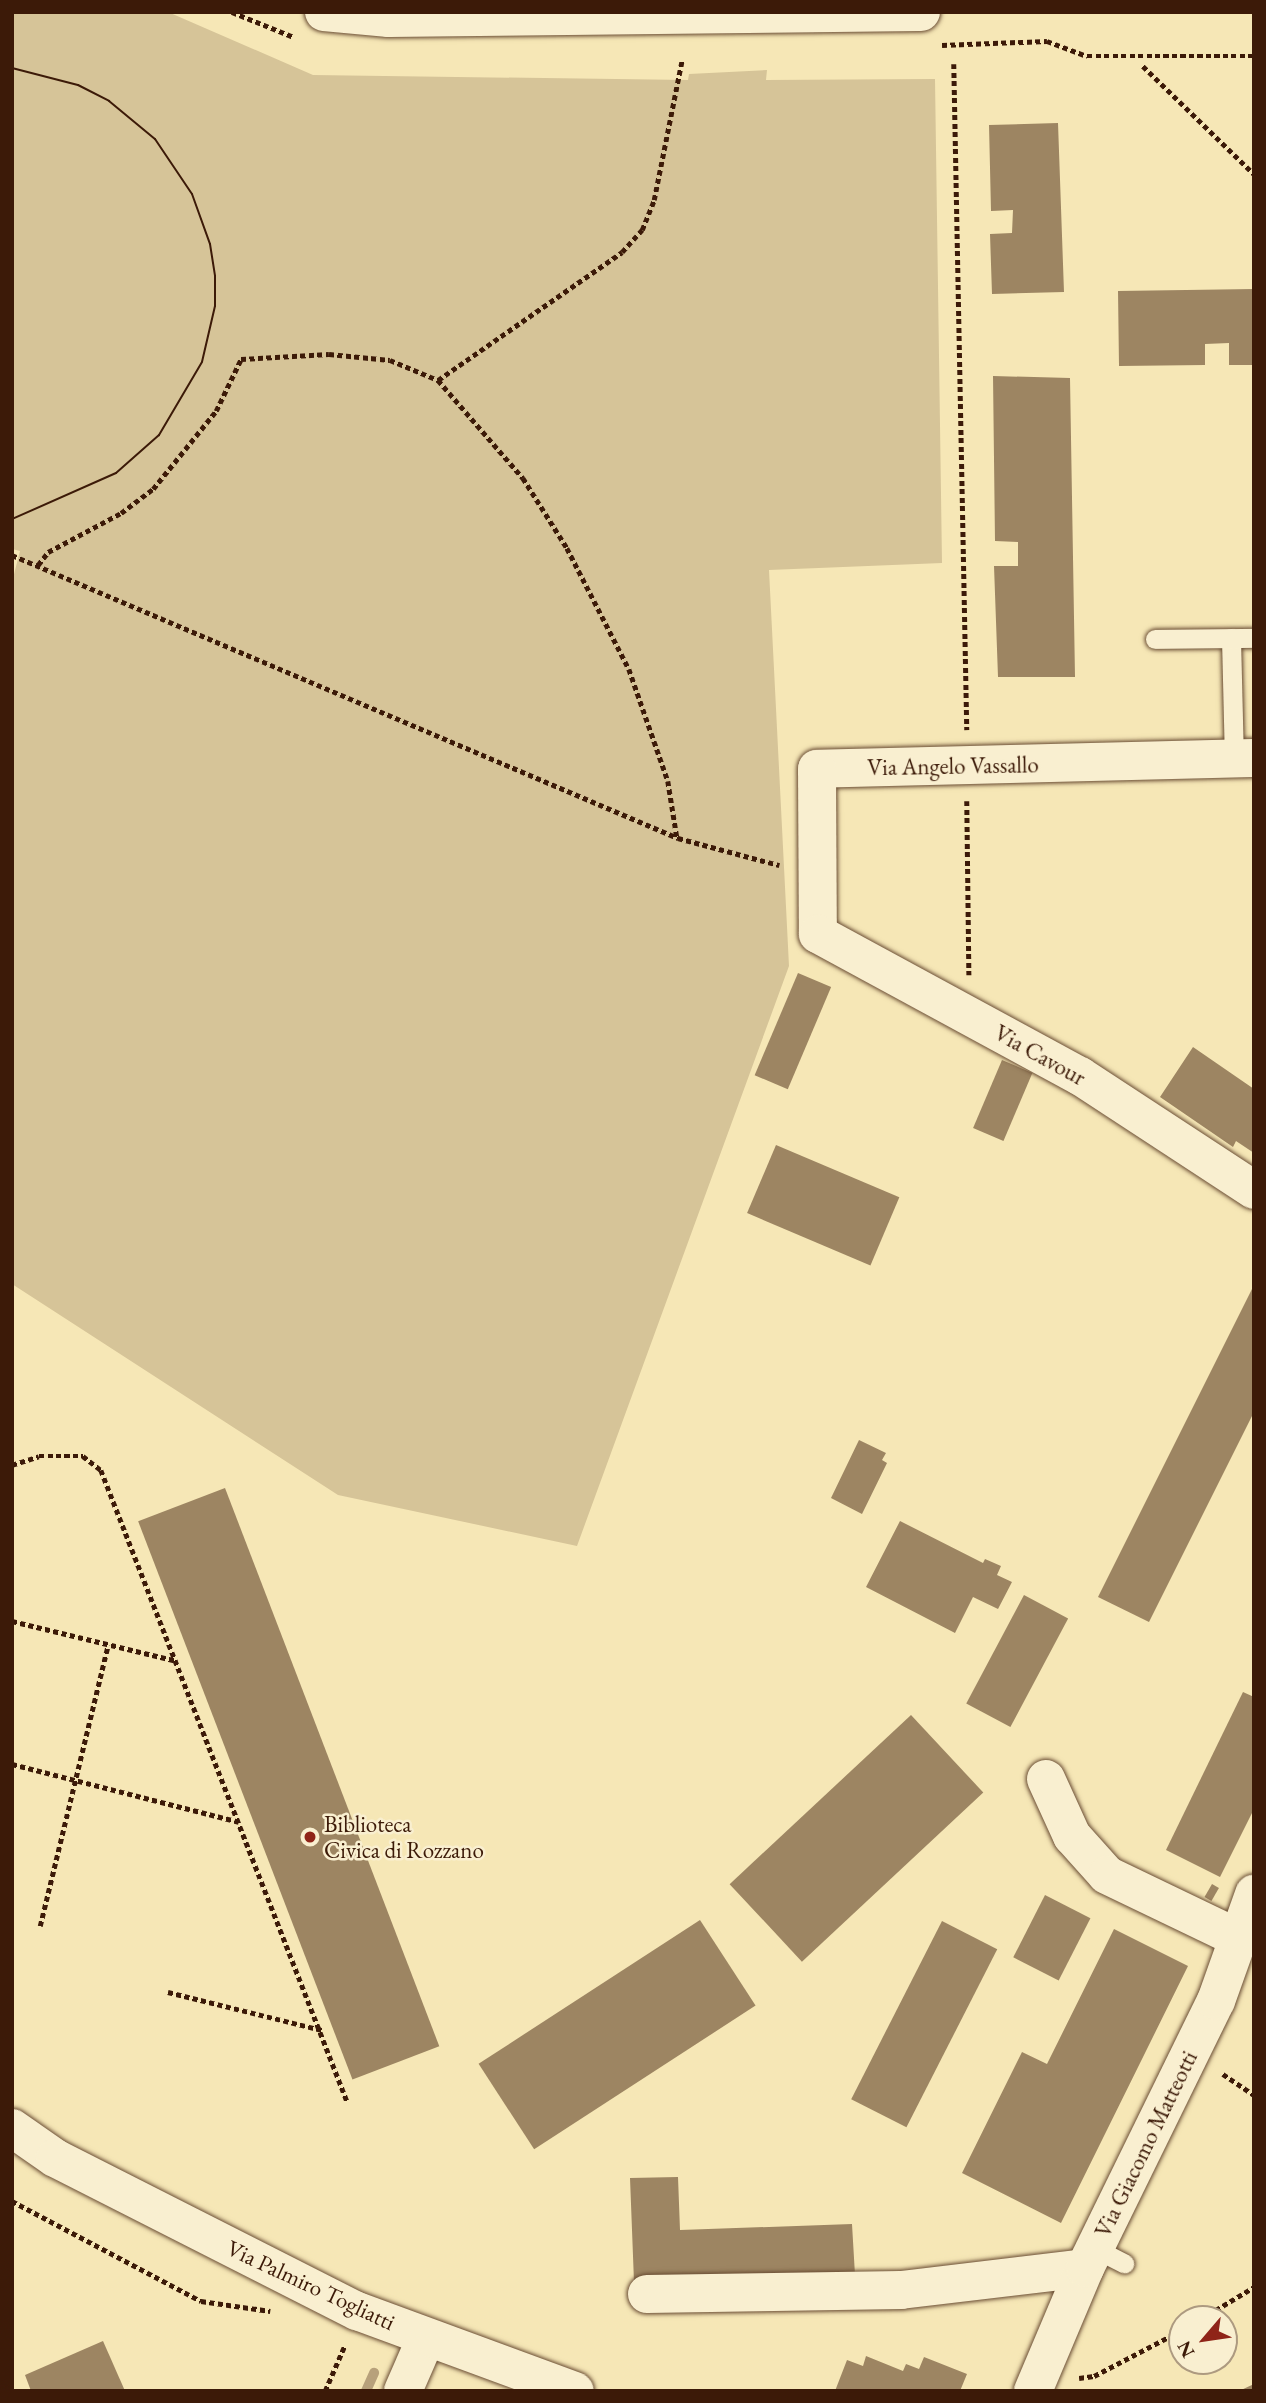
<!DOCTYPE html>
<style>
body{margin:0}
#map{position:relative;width:1266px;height:2403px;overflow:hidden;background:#f6e7b6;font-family:"EB Garamond",serif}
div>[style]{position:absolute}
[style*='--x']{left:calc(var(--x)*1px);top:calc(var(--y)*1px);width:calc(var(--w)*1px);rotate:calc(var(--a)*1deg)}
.green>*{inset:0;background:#d6c498}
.stream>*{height:10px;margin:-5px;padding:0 5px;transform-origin:5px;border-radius:5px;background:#b7a17b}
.building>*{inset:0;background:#9d8562;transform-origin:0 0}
.path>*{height:4.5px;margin-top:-2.25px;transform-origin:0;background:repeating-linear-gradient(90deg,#3c1a08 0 5px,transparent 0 8.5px)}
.roads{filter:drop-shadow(0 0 2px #6a4d34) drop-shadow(0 0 2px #6a4d34)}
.service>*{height:19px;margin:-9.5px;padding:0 9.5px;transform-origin:9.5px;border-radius:9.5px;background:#f9efd0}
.minor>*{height:38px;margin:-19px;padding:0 19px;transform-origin:19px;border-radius:19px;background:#f9efd0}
.tertiary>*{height:38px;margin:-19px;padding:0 19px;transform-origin:19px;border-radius:19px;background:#f9efd0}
.tram>*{height:2px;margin:-1px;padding:0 1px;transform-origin:1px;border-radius:1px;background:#3c1a08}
.dots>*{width:19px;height:19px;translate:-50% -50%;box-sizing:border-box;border:4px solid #f9efd0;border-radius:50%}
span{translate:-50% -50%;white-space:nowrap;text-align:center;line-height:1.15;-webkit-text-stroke:5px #f9efd0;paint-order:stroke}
.street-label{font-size:23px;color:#3c1a08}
.poi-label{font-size:23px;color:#3c1a08}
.left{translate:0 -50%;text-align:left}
.frame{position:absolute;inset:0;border:14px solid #3c1a08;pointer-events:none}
.north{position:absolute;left:1168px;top:2305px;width:70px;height:70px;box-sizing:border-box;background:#f9efd0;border:2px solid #ad9a80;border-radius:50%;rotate:241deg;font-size:19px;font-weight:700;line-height:28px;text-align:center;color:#3c1a08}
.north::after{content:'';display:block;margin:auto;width:24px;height:32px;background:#8f2418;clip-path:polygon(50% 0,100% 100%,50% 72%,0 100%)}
</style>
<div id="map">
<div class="green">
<i style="clip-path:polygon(12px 12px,168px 12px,313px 75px,688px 80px,689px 74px,767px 70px,766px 80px,935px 79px,942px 563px,769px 570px,789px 966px,577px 1546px,338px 1495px,12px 1284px,12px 582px,20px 551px,12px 549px)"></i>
</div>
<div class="stream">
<i style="--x:366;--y:2391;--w:20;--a:-66"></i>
</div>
<div class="building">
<i style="clip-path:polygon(1058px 123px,1064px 292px,992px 294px,990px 234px,1012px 233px,1013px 210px,991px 211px,989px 125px)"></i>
<i style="clip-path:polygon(1254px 289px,1254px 365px,1229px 365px,1229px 343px,1205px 344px,1205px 365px,1119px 366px,1118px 291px)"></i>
<i style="clip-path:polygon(993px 376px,1070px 378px,1075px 677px,998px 677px,994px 566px,1018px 566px,1018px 542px,995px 541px)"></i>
<i style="left:798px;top:973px;width:36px;height:111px;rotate:23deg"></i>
<i style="clip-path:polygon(1193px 1047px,1254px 1089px,1254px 1153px,1236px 1141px,1233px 1147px,1160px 1097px)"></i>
<i style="left:1002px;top:1060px;width:33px;height:74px;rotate:23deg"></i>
<i style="left:776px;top:1145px;width:134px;height:74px;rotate:23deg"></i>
<i style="clip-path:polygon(1254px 1285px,1254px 1412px,1149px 1622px,1098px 1597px)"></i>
<i style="clip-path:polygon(859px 1440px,886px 1453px,882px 1460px,887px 1463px,862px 1514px,831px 1498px)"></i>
<i style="left:225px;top:1488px;width:598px;height:93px;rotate:69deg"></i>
<i style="clip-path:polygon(900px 1521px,983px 1563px,985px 1559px,1001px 1566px,997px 1575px,1012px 1582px,998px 1609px,973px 1597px,955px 1633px,866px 1587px)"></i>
<i style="left:1024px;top:1595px;width:50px;height:123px;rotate:28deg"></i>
<i style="clip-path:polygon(1243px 1692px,1254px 1697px,1254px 1809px,1220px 1877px,1166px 1850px)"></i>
<i style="left:911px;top:1715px;width:106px;height:248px;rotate:47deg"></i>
<i style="left:1212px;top:1884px;width:8px;height:15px;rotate:30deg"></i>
<i style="left:1045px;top:1895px;width:51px;height:70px;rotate:27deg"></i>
<i style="left:700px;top:1920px;width:102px;height:264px;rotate:57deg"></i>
<i style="left:942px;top:1921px;width:62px;height:200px;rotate:27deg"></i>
<i style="clip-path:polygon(1114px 1929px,1188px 1966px,1061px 2223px,962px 2173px,1022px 2052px,1047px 2064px)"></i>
<i style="clip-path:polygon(678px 2177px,680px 2230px,852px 2224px,855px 2275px,634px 2282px,630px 2178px)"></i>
<i style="clip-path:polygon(103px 2341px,125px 2391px,31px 2391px,25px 2375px)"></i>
<i style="clip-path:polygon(866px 2356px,903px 2371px,906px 2364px,919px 2369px,924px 2357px,967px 2374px,960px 2391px,835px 2391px,847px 2360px,863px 2366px)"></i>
<i style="clip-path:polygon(1254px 2384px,1254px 2391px,1239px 2391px)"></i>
</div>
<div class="path">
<i style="--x:232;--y:12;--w:67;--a:22"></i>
<i style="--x:942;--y:45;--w:105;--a:-2.2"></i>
<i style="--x:1047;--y:41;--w:43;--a:20.6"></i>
<i style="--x:1087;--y:56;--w:167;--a:0"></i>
<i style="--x:954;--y:64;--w:666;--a:88.88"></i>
<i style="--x:1143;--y:66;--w:155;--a:44.2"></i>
<i style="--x:438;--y:380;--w:130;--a:49.1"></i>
<i style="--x:523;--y:478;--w:83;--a:57.8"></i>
<i style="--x:567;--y:548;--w:136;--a:62.9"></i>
<i style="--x:629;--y:669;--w:119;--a:70.8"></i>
<i style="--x:668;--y:781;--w:57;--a:80.9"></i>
<i style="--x:12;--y:555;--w:724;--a:23.02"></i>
<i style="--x:678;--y:838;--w:105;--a:15"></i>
<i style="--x:38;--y:565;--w:16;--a:-52"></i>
<i style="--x:48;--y:552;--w:83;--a:-28.1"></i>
<i style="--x:121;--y:513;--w:40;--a:-37"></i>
<i style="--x:153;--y:489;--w:100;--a:-51.1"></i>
<i style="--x:216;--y:411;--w:58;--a:-64.3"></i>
<i style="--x:241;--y:359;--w:88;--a:-3.3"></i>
<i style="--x:329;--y:354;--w:61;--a:5.6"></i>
<i style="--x:390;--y:360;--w:52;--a:22.6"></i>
<i style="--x:438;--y:380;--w:224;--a:-34.8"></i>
<i style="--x:622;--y:252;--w:30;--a:-48"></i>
<i style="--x:642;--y:230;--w:32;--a:-68"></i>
<i style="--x:654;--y:200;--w:143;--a:-78.7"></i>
<i style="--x:967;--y:801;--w:174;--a:89.3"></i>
<i style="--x:12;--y:1465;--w:28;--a:-18"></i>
<i style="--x:39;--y:1456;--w:44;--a:0"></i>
<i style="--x:83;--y:1456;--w:23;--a:38"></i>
<i style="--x:101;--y:1470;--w:677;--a:68.7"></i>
<i style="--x:12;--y:1621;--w:170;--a:13.6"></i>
<i style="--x:12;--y:1764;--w:234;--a:14.3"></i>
<i style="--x:40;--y:1926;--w:289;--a:-76.4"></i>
<i style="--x:168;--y:1992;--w:159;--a:13.9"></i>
<i style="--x:1223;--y:2074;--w:37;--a:34"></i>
<i style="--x:12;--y:2201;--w:214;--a:27.9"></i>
<i style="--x:201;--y:2301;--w:70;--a:8.2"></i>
<i style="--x:1201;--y:2319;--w:62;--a:-31.1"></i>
<i style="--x:1079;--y:2378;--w:15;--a:-8"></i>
<i style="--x:1094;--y:2376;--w:99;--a:-27.6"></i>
<i style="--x:325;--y:2391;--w:48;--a:-66.6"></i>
</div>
<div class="roads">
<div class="service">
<i style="--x:1231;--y:638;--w:121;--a:88.6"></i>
<i style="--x:1155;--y:639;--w:99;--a:-0.6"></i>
<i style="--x:1094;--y:2248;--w:34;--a:27"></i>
</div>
<div class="minor">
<i style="--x:1254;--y:758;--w:437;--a:178.6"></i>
<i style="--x:817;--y:769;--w:165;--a:89.7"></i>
<i style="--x:818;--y:934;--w:298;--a:28.5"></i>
<i style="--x:1080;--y:1076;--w:208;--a:33.2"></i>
<i style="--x:1046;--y:1779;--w:63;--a:65.5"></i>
<i style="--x:1072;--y:1836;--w:52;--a:48.1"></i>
<i style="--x:1107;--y:1875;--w:145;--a:25.7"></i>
<i style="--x:647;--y:2294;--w:254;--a:-0.9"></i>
<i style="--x:901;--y:2290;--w:185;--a:-6.8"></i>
<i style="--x:403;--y:2391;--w:58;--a:-66.5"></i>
</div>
<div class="tertiary">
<i style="--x:324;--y:12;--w:65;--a:5.3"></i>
<i style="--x:389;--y:18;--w:532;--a:-0.65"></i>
<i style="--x:12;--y:2128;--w:52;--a:34.9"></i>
<i style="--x:55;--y:2158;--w:339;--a:26.9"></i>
<i style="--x:357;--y:2311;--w:232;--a:20.2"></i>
<i style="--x:1033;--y:2391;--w:134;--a:-67.1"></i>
<i style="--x:1085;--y:2268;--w:297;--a:-63.9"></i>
<i style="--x:1216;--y:2001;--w:114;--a:-70.4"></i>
</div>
</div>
<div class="tram">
<i style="--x:12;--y:68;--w:68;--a:14.4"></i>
<i style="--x:78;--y:85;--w:35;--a:27"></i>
<i style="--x:109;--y:101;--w:60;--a:39.6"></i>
<i style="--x:155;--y:139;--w:66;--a:56.1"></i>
<i style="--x:192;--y:194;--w:53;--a:70.2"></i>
<i style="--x:210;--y:244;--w:32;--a:81"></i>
<i style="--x:215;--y:276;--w:30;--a:90"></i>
<i style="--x:215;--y:306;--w:57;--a:103.1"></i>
<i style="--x:202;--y:362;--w:85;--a:120.5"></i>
<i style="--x:159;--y:435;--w:57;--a:138.5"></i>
<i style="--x:116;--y:473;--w:114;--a:156.1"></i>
</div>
<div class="dots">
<i style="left:310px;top:1837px;background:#8f2418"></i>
</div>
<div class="street-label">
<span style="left:953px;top:766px;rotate:-1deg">Via Angelo Vassallo</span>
<span style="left:1040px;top:1055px;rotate:29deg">Via Cavour</span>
<span style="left:1146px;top:2144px;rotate:-64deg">Via Giacomo Matteotti</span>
<span style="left:311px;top:2285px;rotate:25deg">Via Palmiro Togliatti</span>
</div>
<div class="poi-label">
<span class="left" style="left:324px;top:1837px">Biblioteca<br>Civica di Rozzano</span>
</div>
<div class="frame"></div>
<div class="north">N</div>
</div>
